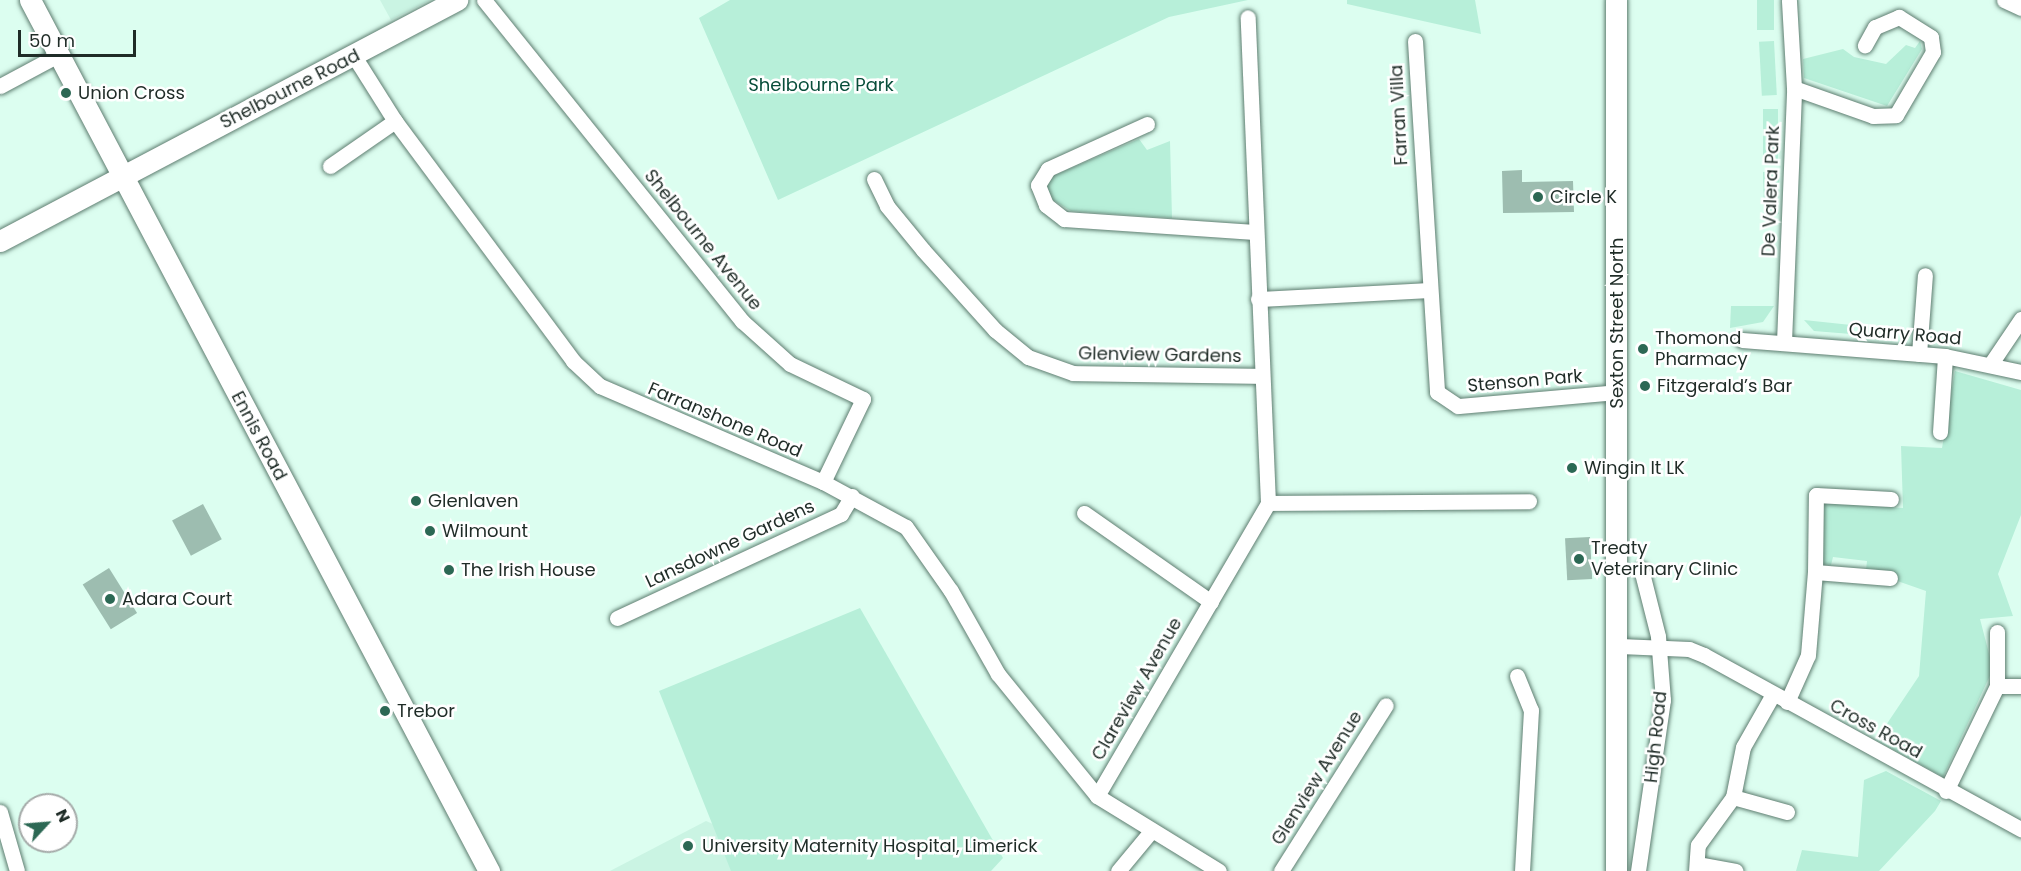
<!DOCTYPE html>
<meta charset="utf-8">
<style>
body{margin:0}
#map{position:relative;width:2021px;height:871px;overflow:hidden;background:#dcfef0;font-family:Poppins,sans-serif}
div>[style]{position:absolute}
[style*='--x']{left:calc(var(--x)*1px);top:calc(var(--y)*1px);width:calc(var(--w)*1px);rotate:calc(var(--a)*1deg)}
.built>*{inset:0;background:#caf4e3}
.green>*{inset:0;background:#b7efd9;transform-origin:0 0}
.building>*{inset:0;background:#9dbdb0;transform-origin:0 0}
.roads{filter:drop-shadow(0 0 2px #5e7d70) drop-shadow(0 0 2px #5e7d70)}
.street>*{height:15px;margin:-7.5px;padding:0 7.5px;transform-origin:7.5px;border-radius:7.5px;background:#fff}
.secondary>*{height:21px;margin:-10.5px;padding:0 10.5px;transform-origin:10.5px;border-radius:10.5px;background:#fff}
.dots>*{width:16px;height:16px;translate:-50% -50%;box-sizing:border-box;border:3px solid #fff;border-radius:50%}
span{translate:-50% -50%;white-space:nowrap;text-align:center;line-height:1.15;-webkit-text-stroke:5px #fff;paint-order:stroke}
.park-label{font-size:18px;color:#084e3a}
.street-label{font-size:18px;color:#1f2c27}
.poi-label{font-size:18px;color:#1f2c27}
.left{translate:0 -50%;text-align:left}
.north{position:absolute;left:18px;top:793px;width:60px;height:60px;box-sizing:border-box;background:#fff;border:2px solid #a5aba9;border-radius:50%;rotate:64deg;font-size:16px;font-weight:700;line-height:24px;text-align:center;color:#1f2c27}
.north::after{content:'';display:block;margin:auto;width:21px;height:27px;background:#2c6854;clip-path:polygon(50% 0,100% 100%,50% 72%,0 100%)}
.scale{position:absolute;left:18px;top:30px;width:118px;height:27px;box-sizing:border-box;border:3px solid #1f2c27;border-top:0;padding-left:8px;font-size:18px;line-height:21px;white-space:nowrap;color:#1f2c27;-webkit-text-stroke:4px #fff;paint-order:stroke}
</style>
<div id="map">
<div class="built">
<i style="clip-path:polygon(380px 0,430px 0,391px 20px)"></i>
<i style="clip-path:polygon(706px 821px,713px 824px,732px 871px,610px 871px)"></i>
</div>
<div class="green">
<i style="clip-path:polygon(730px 0,1248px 0,1169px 17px,778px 200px,699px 18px)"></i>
<i style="clip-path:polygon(1347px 0,1475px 0,1481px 34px,1347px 4px)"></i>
<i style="left:1757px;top:0;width:17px;height:30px"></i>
<i style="left:1774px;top:41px;width:54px;height:15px;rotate:87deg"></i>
<i style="clip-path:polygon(1920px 41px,1922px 49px,1887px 106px,1804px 78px,1803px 59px,1843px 49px,1854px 57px,1886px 64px,1906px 45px,1915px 48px)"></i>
<i style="left:1778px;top:109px;width:52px;height:15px;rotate:90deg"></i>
<i style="clip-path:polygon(1139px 139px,1147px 150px,1170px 141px,1172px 218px,1071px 211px,1050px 198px,1047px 187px,1053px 176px)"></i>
<i style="clip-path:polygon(1779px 171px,1779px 214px,1764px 218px,1763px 172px)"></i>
<i style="clip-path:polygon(1731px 306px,1774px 306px,1763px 322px,1730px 328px)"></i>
<i style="clip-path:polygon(1804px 320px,1851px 325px,1851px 334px,1814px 331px)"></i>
<i style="clip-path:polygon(1955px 371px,2021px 390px,2021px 515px,1998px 574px,2013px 616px,1980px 619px,1993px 669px,1943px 777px,1876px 740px,1919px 676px,1926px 591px,1866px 570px,1867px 561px,1833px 557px,1831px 565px,1820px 564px,1823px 503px,1903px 508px,1901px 446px,1942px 448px)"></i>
<i style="clip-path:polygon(860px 608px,1003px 858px,991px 871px,731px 871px,659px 691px)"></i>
<i style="clip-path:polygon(1886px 771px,1941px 801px,1935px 811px,1879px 871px,1796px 871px,1802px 850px,1858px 857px,1864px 780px)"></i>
</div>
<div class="building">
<i style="clip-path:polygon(1522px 170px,1522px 182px,1573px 181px,1574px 212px,1503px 213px,1502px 171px)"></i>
<i style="left:203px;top:504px;width:40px;height:35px;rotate:62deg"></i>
<i style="left:1590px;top:537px;width:42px;height:25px;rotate:87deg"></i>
<i style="left:109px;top:568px;width:53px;height:31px;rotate:58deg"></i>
</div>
<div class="roads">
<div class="street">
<i style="--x:484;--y:0;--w:412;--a:51.2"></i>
<i style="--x:742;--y:321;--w:64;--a:41.9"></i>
<i style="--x:790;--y:364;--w:81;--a:25.6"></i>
<i style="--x:863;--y:399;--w:92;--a:115.7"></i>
<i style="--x:2004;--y:0;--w:19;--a:25"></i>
<i style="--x:1415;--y:41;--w:352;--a:86.4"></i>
<i style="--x:1437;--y:392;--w:25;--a:34"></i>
<i style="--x:1458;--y:406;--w:160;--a:-5"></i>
<i style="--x:354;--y:56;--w:77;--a:57.8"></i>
<i style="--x:395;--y:121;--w:299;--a:53.4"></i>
<i style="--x:573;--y:361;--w:37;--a:43"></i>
<i style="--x:600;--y:386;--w:243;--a:23.3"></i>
<i style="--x:823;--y:482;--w:94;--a:28.5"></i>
<i style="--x:906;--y:527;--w:78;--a:54.9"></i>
<i style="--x:951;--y:591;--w:95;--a:60.5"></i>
<i style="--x:998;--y:674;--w:157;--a:50.9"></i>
<i style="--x:1097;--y:796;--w:143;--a:31.6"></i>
<i style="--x:0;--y:86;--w:66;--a:-28.1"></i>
<i style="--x:1794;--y:88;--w:84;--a:19.5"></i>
<i style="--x:1873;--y:116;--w:23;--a:-2"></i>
<i style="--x:1896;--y:115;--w:73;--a:-59.6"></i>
<i style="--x:1933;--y:52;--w:15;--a:-98"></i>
<i style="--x:1931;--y:37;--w:38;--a:-148"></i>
<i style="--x:1899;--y:17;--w:26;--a:157"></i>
<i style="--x:1875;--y:27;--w:21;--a:119"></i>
<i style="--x:1147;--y:124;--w:109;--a:155.6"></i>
<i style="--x:1048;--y:169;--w:19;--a:122"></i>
<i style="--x:1038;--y:185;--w:22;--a:68"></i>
<i style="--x:1046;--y:205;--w:23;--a:38"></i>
<i style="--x:1064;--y:219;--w:191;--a:3.9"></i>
<i style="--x:330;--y:166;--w:79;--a:-34.7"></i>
<i style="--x:874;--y:179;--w:30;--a:64"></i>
<i style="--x:887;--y:206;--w:57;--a:50.7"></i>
<i style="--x:923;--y:250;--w:108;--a:48"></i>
<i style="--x:995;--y:330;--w:43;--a:39.3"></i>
<i style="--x:1028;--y:357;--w:48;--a:19.6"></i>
<i style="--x:1073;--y:373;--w:188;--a:0.9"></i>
<i style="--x:1258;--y:299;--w:169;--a:-3"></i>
<i style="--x:1742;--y:340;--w:204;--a:4.5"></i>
<i style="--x:1945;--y:356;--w:78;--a:11.9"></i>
<i style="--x:1784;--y:342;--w:254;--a:-87.7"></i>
<i style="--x:1794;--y:88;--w:88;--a:-93.3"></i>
<i style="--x:1919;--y:354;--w:79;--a:-85.7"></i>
<i style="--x:1992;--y:362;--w:52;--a:-56"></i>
<i style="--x:1940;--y:432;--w:76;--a:-86.2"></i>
<i style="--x:1268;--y:503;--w:261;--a:-0.4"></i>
<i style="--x:1084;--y:513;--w:155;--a:35"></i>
<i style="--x:1890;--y:578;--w:75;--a:-175.4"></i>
<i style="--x:1815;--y:572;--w:77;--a:-89.3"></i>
<i style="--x:1816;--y:495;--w:75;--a:3.1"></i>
<i style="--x:617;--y:618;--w:247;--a:-24.9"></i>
<i style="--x:841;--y:514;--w:21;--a:-59"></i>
<i style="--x:1620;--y:646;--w:69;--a:2.5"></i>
<i style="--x:1689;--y:649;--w:16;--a:22"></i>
<i style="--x:1704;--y:655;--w:362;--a:28.8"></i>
<i style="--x:1517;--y:676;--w:37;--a:68"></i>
<i style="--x:1531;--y:710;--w:161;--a:93.2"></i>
<i style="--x:1997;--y:686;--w:24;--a:0"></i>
<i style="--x:1787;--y:702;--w:51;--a:-65.9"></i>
<i style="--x:1808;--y:655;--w:83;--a:-85.2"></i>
<i style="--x:1946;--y:791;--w:117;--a:-64.1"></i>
<i style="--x:1997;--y:686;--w:54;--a:-90"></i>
<i style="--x:1097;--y:796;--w:339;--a:-59.7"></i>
<i style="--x:1268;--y:503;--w:486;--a:-92.4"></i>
<i style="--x:1733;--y:797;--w:56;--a:15.5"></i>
<i style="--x:0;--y:812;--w:61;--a:73.9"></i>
<i style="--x:1697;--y:864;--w:39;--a:10"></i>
<i style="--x:1118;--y:871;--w:53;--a:-50.3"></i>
<i style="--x:1281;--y:871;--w:196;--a:-57.7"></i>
<i style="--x:1638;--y:871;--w:173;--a:-81.7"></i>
<i style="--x:1663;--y:700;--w:64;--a:-94.5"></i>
<i style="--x:1658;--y:636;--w:69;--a:-104.2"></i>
<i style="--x:1696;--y:871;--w:26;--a:-86"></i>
<i style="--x:1698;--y:845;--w:59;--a:-53.9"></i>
<i style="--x:1733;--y:797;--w:51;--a:-78.7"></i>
<i style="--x:1743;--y:747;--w:59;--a:-60.4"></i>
</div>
<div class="secondary">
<i style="--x:30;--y:0;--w:985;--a:62.21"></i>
<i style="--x:1616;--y:0;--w:871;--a:90"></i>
<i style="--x:0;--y:241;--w:517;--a:-27.81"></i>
</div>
</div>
<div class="dots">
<i style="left:66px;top:93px;background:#2c6854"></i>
<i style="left:1538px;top:197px;background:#2c6854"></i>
<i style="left:1643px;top:349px;background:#2c6854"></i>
<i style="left:1645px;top:386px;background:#2c6854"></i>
<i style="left:1572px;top:468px;background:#2c6854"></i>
<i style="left:416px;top:501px;background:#2c6854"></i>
<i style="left:430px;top:531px;background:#2c6854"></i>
<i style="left:1579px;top:559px;background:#2c6854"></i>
<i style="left:449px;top:570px;background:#2c6854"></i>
<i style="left:110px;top:599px;background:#2c6854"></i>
<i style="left:385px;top:711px;background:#2c6854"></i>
<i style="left:688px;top:846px;background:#2c6854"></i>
</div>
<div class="park-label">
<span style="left:821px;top:85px">Shelbourne Park</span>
</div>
<div class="street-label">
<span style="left:290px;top:89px;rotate:-27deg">Shelbourne Road</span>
<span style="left:1399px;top:115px;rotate:-93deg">Farran Villa</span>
<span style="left:1771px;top:191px;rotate:-88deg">De Valera Park</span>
<span style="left:703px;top:240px;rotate:51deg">Shelbourne Avenue</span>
<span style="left:1617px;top:323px;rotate:-90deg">Sexton Street North</span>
<span style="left:1905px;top:334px;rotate:5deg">Quarry Road</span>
<span style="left:1160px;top:355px;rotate:1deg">Glenview Gardens</span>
<span style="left:1525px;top:381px;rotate:-5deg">Stenson Park</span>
<span style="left:725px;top:420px;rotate:23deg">Farranshone Road</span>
<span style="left:259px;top:436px;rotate:62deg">Ennis Road</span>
<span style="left:730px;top:544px;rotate:-25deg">Lansdowne Gardens</span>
<span style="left:1137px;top:689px;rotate:-60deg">Clareview Avenue</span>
<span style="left:1876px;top:729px;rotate:29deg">Cross Road</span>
<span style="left:1656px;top:737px;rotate:-84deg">High Road</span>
<span style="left:1317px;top:778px;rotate:-58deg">Glenview Avenue</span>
</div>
<div class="poi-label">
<span class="left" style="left:78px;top:93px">Union Cross</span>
<span class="left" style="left:1550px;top:197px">Circle K</span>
<span class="left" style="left:1655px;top:349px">Thomond<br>Pharmacy</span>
<span class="left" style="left:1657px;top:386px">Fitzgerald’s Bar</span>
<span class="left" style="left:1584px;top:468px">Wingin It LK</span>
<span class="left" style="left:428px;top:501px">Glenlaven</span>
<span class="left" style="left:442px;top:531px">Wilmount</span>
<span class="left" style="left:1591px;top:559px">Treaty<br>Veterinary Clinic</span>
<span class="left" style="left:461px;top:570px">The Irish House</span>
<span class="left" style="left:122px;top:599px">Adara Court</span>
<span class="left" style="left:397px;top:711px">Trebor</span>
<span class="left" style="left:702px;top:846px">University Maternity Hospital, Limerick</span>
</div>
<div class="north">N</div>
<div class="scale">50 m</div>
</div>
